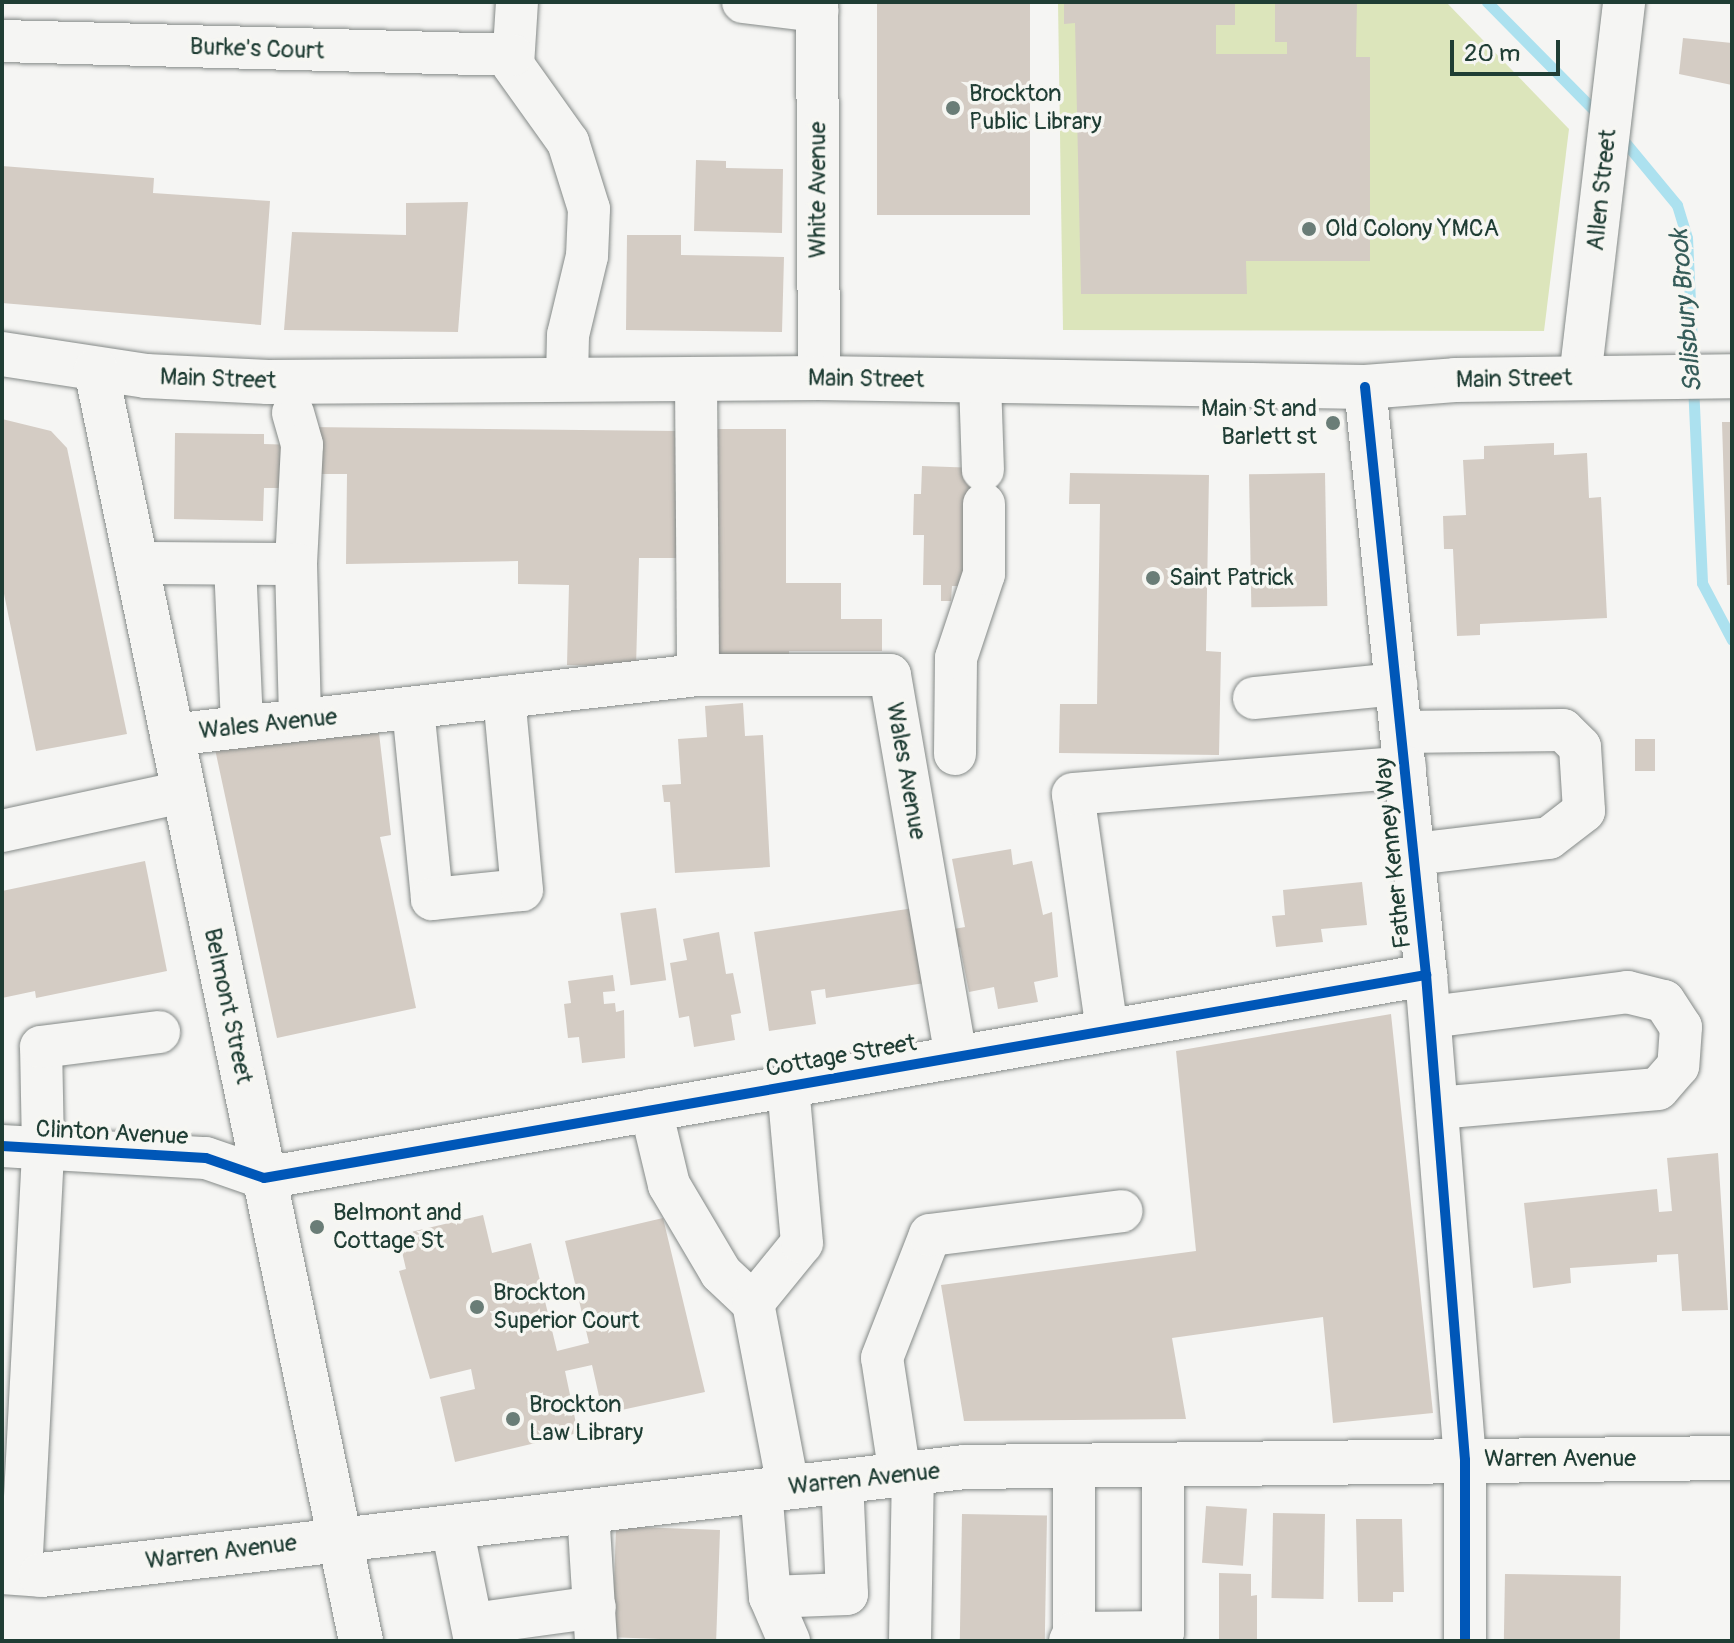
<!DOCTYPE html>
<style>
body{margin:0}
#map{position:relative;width:1734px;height:1643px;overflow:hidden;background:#f5f5f3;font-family:Pangolin,sans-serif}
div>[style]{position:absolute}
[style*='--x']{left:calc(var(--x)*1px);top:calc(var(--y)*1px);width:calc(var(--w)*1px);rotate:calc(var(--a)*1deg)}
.green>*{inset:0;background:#dce5bb}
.stream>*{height:11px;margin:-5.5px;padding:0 5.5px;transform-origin:5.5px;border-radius:5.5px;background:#ace1ef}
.building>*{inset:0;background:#d4ccc4;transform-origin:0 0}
.roads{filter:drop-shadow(0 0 2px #858a88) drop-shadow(0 0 2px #858a88)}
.minor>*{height:42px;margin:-21px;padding:0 21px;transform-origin:21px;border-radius:21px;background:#f5f5f3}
.major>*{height:44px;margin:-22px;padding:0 22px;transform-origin:22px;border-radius:22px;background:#f5f5f3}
.cycleway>*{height:10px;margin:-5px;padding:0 5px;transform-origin:5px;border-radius:5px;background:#0057b8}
.dots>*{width:22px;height:22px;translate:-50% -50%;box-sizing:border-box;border:4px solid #f6f6f2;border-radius:50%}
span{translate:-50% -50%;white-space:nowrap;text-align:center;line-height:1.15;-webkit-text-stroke:7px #f6f6f2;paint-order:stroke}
.street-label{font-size:24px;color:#1f3d34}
.poi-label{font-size:24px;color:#1f3d34}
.left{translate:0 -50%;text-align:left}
.right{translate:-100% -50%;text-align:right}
.water-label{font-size:26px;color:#355c59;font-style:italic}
.frame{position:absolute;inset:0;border:4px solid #1f3d34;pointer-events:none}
.scale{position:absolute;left:1450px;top:40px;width:110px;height:36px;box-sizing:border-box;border:4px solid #1f3d34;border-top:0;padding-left:10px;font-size:24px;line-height:28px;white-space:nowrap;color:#1f3d34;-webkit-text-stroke:6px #f6f6f2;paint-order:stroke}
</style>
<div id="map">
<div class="green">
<i style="clip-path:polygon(1058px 2px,1446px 2px,1569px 129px,1544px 331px,1063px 330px)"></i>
</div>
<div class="stream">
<i style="--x:1487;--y:2;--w:159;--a:45.3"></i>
<i style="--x:1619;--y:135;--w:91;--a:50.4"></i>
<i style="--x:1677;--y:205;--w:34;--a:73"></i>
<i style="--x:1687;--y:238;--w:129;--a:87.3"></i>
<i style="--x:1693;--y:384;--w:199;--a:87.4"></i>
<i style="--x:1702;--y:583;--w:64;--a:62.2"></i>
</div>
<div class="building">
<i style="left:877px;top:2px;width:153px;height:213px"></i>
<i style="clip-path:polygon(1064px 2px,1235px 2px,1235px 25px,1216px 25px,1216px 54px,1287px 54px,1287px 42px,1275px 42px,1275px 2px,1357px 2px,1356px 57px,1370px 57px,1370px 261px,1246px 261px,1247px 294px,1081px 294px,1075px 23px,1064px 24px)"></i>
<i style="clip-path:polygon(1683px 38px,1732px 43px,1732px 85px,1679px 74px)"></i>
<i style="clip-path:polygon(696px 160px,726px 161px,726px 168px,783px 169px,782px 233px,694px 231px)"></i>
<i style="clip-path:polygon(2px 166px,154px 178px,153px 193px,270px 201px,261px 325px,2px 303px)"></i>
<i style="clip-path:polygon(468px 202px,458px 332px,284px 330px,292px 232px,406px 235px,406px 203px)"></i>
<i style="clip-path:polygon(627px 235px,681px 235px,681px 255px,784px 257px,782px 332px,626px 330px)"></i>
<i style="clip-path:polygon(2px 419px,51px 431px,67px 448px,127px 734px,36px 751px,2px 584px)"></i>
<i style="clip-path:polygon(1722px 422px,1732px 422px,1732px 585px,1727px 585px)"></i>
<i style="clip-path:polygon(307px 427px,678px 431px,676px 558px,639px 558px,636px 667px,567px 665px,569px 585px,518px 584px,518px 561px,346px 564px,347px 474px,306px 474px)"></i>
<i style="clip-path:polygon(716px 429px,786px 429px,786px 583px,841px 583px,841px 619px,882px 619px,882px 651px,789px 651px,789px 661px,717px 662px)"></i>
<i style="clip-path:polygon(175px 433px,264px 434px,264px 444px,298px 445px,297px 488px,264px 488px,263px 521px,174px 519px)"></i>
<i style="clip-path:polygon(1554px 443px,1554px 455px,1587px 453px,1589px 498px,1601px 497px,1607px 618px,1480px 624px,1480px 635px,1457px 636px,1453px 549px,1444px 549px,1443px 516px,1466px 515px,1463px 460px,1484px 459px,1484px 446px)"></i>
<i style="clip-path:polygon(922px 466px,978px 468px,968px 586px,952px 586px,951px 601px,941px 601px,941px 585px,923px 585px,924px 535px,913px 535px,914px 494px,921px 494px)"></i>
<i style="clip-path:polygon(1070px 473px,1209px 475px,1206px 651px,1221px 652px,1219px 755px,1059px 753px,1060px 704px,1097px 704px,1100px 504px,1069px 504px)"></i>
<i style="left:1325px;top:473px;width:133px;height:76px;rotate:89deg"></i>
<i style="clip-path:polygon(743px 703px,745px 736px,763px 735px,770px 867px,675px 873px,670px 802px,664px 802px,662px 785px,681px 784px,678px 739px,707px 737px,705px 706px)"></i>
<i style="clip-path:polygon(379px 733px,391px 835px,380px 837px,416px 1008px,277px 1038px,215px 749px)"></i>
<i style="left:1635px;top:739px;width:20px;height:32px"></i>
<i style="clip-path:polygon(1011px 849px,1013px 865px,1032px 861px,1043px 915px,1052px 912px,1058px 977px,1034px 982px,1038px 1002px,998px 1009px,994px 987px,969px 992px,960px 947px,952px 948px,948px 930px,965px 927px,952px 859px)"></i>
<i style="clip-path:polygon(145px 861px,167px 971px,36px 998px,35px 991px,2px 998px,2px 891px)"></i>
<i style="clip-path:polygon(1362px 882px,1367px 925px,1321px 929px,1323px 942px,1276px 947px,1272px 916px,1285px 915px,1283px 890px)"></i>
<i style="left:656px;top:908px;width:73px;height:36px;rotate:82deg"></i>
<i style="clip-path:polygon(914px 908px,925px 983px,826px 998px,825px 989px,811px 991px,816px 1024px,769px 1031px,754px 932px)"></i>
<i style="clip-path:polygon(719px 932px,726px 974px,733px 973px,741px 1013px,731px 1015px,735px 1040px,694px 1047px,689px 1016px,679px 1018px,670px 963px,687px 960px,683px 939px)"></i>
<i style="clip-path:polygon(613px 975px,615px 991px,603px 992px,604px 1004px,615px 1003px,616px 1012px,624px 1010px,625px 1058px,582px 1063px,579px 1037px,568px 1038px,564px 1004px,571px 1003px,568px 981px)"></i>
<i style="clip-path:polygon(1391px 1014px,1433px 1413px,1333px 1423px,1323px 1317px,1172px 1338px,1186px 1419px,964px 1421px,941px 1285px,1196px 1251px,1176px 1051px)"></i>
<i style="clip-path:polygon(1718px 1153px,1728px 1310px,1682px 1311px,1678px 1254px,1657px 1255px,1657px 1262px,1570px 1268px,1571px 1283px,1533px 1288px,1524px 1203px,1657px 1189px,1659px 1212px,1672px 1211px,1667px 1158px)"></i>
<i style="clip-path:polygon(483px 1215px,492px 1253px,531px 1243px,557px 1351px,589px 1343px,565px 1241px,663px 1218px,705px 1392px,603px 1414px,592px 1365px,565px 1371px,578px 1433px,455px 1462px,440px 1397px,475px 1389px,471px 1369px,430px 1379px,399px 1271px,406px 1269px,398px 1235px)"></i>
<i style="left:1206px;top:1506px;width:41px;height:57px;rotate:4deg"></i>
<i style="left:1273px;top:1513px;width:52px;height:85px;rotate:1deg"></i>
<i style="left:962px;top:1514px;width:85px;height:127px;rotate:1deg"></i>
<i style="clip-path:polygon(1356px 1519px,1402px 1519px,1404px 1592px,1393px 1592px,1393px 1602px,1358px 1602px)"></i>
<i style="left:720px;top:1530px;width:111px;height:104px;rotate:92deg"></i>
<i style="clip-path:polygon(1219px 1573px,1251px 1574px,1251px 1596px,1257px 1595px,1257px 1641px,1219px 1641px)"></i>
<i style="left:1505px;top:1574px;width:116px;height:67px;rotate:1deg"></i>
</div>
<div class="roads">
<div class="minor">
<i style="--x:517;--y:2;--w:63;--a:93.6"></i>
<i style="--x:513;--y:65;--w:95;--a:54.5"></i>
<i style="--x:568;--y:142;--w:70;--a:72.6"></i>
<i style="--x:589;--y:209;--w:47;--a:92.4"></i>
<i style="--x:587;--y:256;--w:81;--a:103.5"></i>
<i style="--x:568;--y:335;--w:45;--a:91.3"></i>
<i style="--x:743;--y:2;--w:75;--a:6.9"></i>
<i style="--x:817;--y:2;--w:376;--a:89.7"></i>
<i style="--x:2;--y:41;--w:510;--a:1.57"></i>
<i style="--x:1580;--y:378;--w:379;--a:-83.3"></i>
<i style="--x:696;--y:379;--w:296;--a:89.6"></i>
<i style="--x:980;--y:381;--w:89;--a:88.1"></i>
<i style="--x:1365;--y:387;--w:591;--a:84.08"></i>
<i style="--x:1426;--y:975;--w:487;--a:85.4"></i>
<i style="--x:1465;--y:1460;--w:181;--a:90"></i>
<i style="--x:293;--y:413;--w:33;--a:74"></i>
<i style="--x:302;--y:445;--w:119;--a:92.9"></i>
<i style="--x:136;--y:563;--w:160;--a:0.4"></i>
<i style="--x:296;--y:564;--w:156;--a:88.5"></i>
<i style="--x:235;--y:564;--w:163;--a:87.5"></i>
<i style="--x:1254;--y:698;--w:143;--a:-5.6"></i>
<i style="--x:413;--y:708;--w:192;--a:84.3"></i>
<i style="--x:432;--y:899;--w:90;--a:-5.7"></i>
<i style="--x:522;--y:890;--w:194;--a:-95.3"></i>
<i style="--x:1401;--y:732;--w:162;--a:-0.7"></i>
<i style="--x:1563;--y:730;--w:24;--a:45"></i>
<i style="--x:1580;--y:747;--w:64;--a:86.4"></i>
<i style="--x:1584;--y:811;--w:44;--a:142.4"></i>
<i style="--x:1549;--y:838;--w:136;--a:173.2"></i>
<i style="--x:171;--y:735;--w:530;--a:-6.5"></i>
<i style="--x:698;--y:675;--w:192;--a:0"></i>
<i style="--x:890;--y:675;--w:387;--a:80.2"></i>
<i style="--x:955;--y:754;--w:96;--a:-89.4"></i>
<i style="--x:956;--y:658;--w:89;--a:-71.6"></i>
<i style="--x:984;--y:574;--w:70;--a:-90"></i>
<i style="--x:2;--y:831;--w:185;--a:-12.2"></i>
<i style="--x:1430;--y:1017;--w:199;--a:-7.2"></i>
<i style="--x:1627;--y:992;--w:38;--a:14"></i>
<i style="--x:1664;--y:1001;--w:31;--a:57"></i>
<i style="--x:1681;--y:1027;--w:39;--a:94"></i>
<i style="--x:1678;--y:1066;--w:30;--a:131"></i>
<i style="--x:1658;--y:1089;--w:222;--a:175.1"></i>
<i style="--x:1107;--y:1030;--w:238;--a:-98.2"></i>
<i style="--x:1073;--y:794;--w:333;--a:-4.6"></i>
<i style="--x:651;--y:1110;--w:77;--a:76.5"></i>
<i style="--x:669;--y:1185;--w:102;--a:59.4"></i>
<i style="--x:721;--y:1273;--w:44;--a:43.2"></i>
<i style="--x:753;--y:1303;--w:187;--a:79.2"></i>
<i style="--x:2;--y:1146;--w:204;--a:3.4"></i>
<i style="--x:206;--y:1158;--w:61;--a:19"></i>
<i style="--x:264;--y:1178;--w:1180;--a:-9.91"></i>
<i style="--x:753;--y:1303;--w:77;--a:-50.8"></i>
<i style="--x:802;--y:1243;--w:158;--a:-95.1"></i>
<i style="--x:900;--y:1475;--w:118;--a:-98.7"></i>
<i style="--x:882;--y:1358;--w:132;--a:-68.7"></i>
<i style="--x:930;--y:1235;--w:193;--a:-7.1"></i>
<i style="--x:761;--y:1490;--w:107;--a:85.2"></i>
<i style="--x:770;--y:1597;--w:48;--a:66.6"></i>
<i style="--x:588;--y:1511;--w:130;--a:86.5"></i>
<i style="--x:452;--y:1527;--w:116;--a:78.6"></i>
<i style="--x:21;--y:1573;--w:426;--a:-87"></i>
<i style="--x:43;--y:1148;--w:101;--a:-91.1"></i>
<i style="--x:41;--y:1047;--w:119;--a:-7.2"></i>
<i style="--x:770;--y:1597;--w:77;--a:-2.2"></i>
<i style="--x:847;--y:1594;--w:113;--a:-92.5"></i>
<i style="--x:473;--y:1624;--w:123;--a:-7.9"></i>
<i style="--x:1074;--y:1633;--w:167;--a:-90"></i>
<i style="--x:910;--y:1641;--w:168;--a:-89"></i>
<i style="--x:1070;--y:1641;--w:9;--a:-63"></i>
<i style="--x:1074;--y:1633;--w:89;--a:-0.6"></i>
<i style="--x:1163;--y:1632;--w:168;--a:-90"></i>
</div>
<div class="major">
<i style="--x:2;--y:354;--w:146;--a:8.7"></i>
<i style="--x:146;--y:376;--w:122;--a:2.8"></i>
<i style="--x:268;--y:382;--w:551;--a:-0.42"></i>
<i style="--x:819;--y:378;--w:546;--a:0.94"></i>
<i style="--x:1365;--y:387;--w:90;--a:-4.4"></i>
<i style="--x:1455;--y:380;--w:277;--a:-0.8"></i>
<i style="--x:96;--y:370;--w:1298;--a:78.22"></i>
<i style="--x:2;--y:1572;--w:39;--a:4"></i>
<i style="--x:41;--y:1575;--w:929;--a:-6.67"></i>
<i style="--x:964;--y:1467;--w:768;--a:-0.67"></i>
</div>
</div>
<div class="cycleway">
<i style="--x:1365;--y:387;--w:591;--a:84.08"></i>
<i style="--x:1426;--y:975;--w:487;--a:85.4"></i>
<i style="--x:1465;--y:1460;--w:181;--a:90"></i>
<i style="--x:2;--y:1146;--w:204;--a:3.4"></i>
<i style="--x:206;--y:1158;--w:61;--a:19"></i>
<i style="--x:264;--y:1178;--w:1180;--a:-9.91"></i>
</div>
<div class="dots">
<i style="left:953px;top:108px;background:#6a7d77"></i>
<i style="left:1309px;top:229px;background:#6a7d77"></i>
<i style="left:1333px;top:423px;background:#6a7d77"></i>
<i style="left:1153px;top:578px;background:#6a7d77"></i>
<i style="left:317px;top:1227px;background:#6a7d77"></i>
<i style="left:477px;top:1307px;background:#6a7d77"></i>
<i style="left:513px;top:1419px;background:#6a7d77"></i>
</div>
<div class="street-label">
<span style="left:257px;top:49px;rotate:2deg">Burke's Court</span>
<span style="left:818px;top:190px;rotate:-90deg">White Avenue</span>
<span style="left:1602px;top:190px;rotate:-84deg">Allen Street</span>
<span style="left:218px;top:379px;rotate:2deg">Main Street</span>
<span style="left:866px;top:379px;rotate:1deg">Main Street</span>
<span style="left:1514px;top:379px;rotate:-1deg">Main Street</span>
<span style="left:268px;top:724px;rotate:-6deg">Wales Avenue</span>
<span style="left:906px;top:771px;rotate:80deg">Wales Avenue</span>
<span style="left:1393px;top:853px;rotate:-96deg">Father Kenney Way</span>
<span style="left:228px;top:1006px;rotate:78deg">Belmont Street</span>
<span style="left:841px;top:1056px;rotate:-10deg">Cottage Street</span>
<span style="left:112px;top:1133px;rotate:3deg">Clinton Avenue</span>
<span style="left:1560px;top:1459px">Warren Avenue</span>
<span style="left:864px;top:1479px;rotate:-6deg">Warren Avenue</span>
<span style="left:221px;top:1552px;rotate:-7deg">Warren Avenue</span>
</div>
<div class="poi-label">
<span class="left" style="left:969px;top:108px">Brockton<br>Public Library</span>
<span class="left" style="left:1325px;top:229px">Old Colony YMCA</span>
<span class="right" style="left:1317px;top:423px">Main St and<br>Barlett st</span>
<span class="left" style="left:1169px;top:578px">Saint Patrick</span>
<span class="left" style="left:333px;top:1227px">Belmont and<br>Cottage St</span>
<span class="left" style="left:493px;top:1307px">Brockton<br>Superior Court</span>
<span class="left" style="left:529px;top:1419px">Brockton<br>Law Library</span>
</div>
<div class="water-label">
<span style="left:1687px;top:311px;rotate:-95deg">Salisbury Brook</span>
</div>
<div class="frame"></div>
<div class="scale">20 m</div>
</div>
